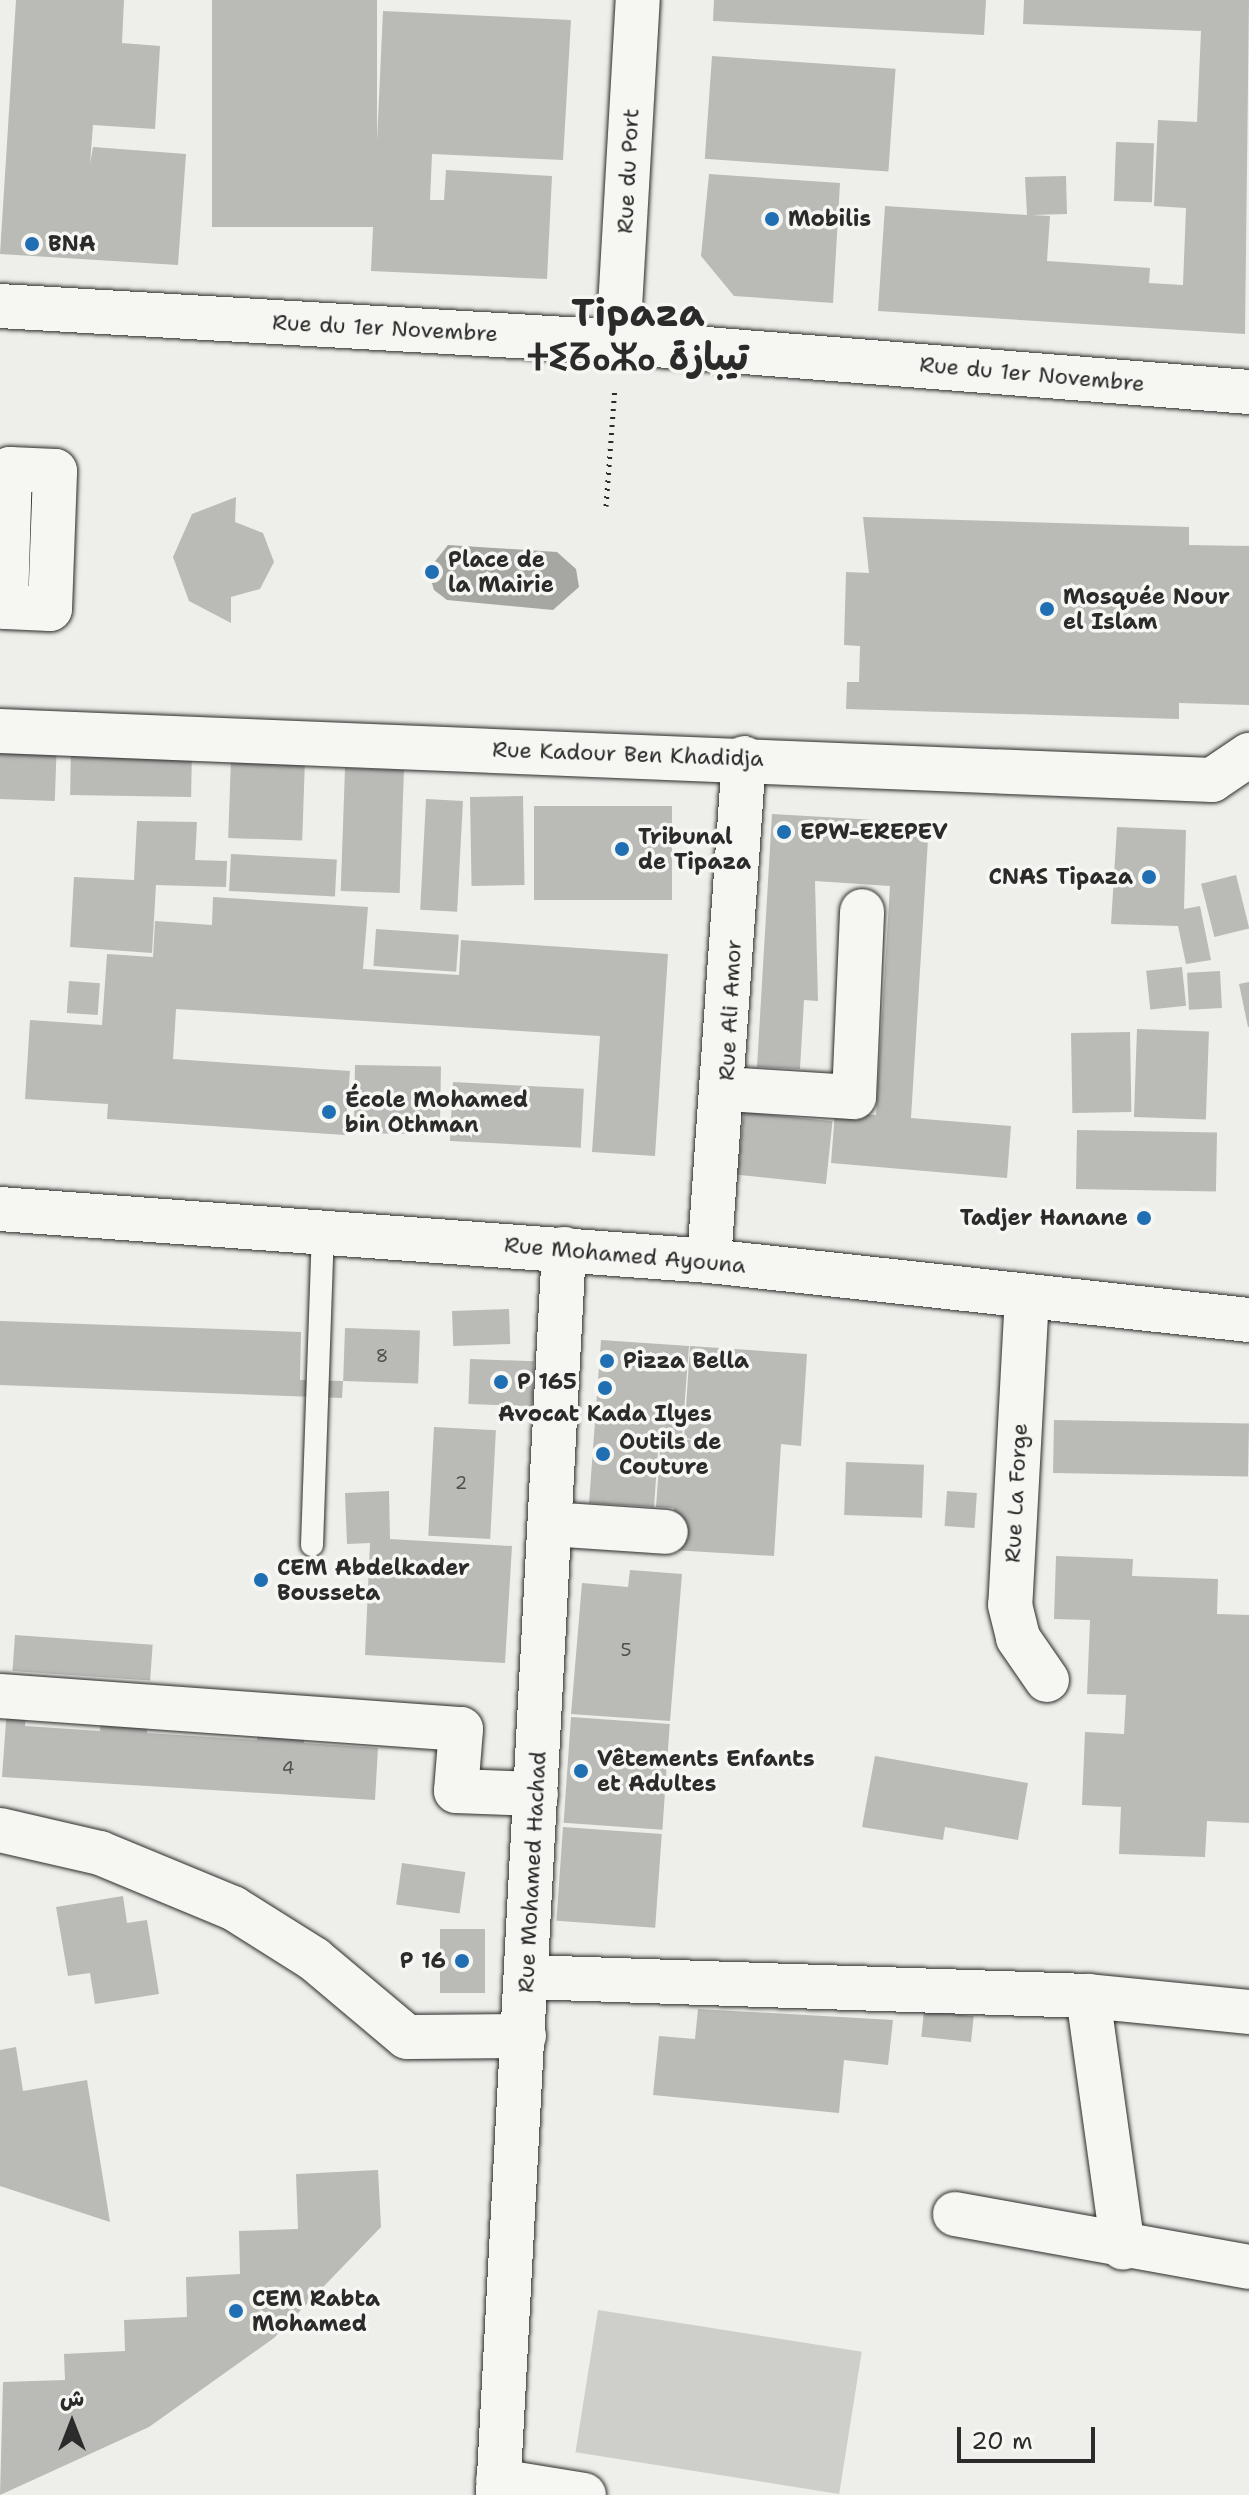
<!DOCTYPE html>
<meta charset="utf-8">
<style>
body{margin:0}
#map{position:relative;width:1249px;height:2495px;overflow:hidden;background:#eeeeea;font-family:"Shantell Sans","Playpen Sans Arabic","Noto Sans Tifinagh",sans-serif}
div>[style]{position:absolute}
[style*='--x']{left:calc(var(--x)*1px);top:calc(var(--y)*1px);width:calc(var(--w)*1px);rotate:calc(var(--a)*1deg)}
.green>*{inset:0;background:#cececa;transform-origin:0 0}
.water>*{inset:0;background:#a6a6a3}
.building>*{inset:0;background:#babab7;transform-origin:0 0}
.path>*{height:5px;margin-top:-2.5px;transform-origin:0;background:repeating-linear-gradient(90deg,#2b2b2b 0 2px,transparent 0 8px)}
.roads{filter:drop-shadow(0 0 2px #2b2b2b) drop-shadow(0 0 2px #2b2b2b)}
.lane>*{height:22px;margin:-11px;padding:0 11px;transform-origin:11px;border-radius:11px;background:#f6f6f2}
.street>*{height:44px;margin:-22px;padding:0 22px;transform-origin:22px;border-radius:22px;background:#f6f6f2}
.secondary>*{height:44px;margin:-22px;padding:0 22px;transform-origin:22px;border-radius:22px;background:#f6f6f2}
.primary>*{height:44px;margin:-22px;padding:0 22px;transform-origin:22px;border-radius:22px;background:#f6f6f2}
.dots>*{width:22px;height:22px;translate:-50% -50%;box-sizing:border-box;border:4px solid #f6f6f2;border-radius:50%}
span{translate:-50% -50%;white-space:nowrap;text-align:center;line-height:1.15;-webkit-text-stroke:7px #f6f6f2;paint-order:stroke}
.number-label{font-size:18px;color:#4f4f4e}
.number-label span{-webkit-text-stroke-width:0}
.street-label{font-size:22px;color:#2b2b2b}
.poi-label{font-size:22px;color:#2b2b2b;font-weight:700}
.left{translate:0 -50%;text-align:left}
.right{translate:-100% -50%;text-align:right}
.town-label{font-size:38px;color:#2b2b2b;font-weight:700}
.north{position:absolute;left:32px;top:2383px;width:80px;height:80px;-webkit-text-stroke:6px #f6f6f2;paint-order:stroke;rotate:0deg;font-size:22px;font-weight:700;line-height:32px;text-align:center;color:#2b2b2b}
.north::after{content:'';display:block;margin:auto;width:28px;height:36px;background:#2b2b2b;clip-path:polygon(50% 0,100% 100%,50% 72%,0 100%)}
.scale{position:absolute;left:957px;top:2427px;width:138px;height:36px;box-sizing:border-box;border:4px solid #2b2b2b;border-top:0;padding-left:10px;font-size:24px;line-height:28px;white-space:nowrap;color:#2b2b2b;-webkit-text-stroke:6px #f6f6f2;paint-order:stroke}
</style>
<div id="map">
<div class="green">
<i style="left:598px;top:2310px;width:267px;height:144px;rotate:9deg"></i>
</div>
<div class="water">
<i style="clip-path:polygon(448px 545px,557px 552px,576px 569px,579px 587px,553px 610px,447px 600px,434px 590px,428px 570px)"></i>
</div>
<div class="building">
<i style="clip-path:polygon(16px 0,124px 0,122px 43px,160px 46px,155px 129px,93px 125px,90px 164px,93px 147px,186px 154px,178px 265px,0 254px)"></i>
<i style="left:212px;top:0;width:165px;height:227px"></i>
<i style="clip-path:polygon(714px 0,986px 0,984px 35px,713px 21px)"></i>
<i style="clip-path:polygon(1024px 0,1249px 0,1245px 334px,878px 311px,885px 206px,1027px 215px,1025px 177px,1066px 176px,1067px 214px,1032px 215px,1050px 216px,1047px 261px,1150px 268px,1149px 283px,1183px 285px,1186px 208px,1154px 206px,1158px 120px,1197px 122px,1201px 31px,1023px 24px)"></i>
<i style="clip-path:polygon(383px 11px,571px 20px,563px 160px,432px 154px,430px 200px,444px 200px,446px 170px,552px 176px,547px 279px,371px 271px)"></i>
<i style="left:712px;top:56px;width:184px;height:103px;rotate:4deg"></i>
<i style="left:1116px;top:142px;width:38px;height:59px;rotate:2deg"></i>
<i style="clip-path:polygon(709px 174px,840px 183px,833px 303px,734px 296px,701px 256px)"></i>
<i style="clip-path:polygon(236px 497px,235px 522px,263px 533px,274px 562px,260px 589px,231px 597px,231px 623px,189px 601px,173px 557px,192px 514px)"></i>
<i style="clip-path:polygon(863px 517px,1189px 527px,1189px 545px,1249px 546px,1249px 705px,1179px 703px,1179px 719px,846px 709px,847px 682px,859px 682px,860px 646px,844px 645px,846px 572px,869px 573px)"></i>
<i style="left:0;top:737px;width:57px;height:62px;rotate:2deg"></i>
<i style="left:71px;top:745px;width:121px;height:50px;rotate:1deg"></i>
<i style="left:231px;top:758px;width:74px;height:80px;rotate:2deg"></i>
<i style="left:345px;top:768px;width:59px;height:123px;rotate:2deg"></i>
<i style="left:523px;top:796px;width:89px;height:53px;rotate:89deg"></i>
<i style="left:426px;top:799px;width:37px;height:111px;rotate:3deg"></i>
<i style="left:534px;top:806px;width:138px;height:94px"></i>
<i style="clip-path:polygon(772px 814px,929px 823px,911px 1118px,1011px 1126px,1007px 1178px,831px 1163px,835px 1112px,876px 1115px,890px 886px,815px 881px,818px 1001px,804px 1000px,800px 1069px,757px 1067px)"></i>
<i style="clip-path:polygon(137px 821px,197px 822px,195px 860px,227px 861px,226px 887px,156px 885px,152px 953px,70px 947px,74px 877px,134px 880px)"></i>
<i style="clip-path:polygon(1117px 827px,1186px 830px,1184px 909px,1200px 906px,1211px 960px,1186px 964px,1178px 926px,1111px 924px)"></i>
<i style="left:231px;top:854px;width:106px;height:37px;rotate:3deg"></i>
<i style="left:1236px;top:875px;width:55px;height:36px;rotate:76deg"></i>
<i style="clip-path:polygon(213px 897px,368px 907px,363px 969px,459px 975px,461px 940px,668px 954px,655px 1156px,592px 1152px,600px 1036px,176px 1009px,173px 1059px,350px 1071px,345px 1135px,107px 1119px,108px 1104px,25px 1099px,30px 1020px,102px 1025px,107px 954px,153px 957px,155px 921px,212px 925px)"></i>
<i style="left:376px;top:929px;width:83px;height:37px;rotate:4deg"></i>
<i style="left:1182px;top:967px;width:39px;height:36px;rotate:84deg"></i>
<i style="left:1220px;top:971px;width:37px;height:33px;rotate:87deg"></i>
<i style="left:69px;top:981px;width:31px;height:32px;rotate:4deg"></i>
<i style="clip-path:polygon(1249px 982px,1249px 1027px,1248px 1027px,1239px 984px)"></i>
<i style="left:1137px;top:1029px;width:72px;height:88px;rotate:2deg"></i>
<i style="left:1130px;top:1032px;width:80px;height:59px;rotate:89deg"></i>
<i style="left:355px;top:1065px;width:86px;height:68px;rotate:1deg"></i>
<i style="left:453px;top:1082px;width:131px;height:59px;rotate:3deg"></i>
<i style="left:744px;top:1112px;width:89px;height:63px;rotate:6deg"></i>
<i style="left:1077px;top:1130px;width:140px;height:59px;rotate:1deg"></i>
<i style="left:509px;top:1309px;width:35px;height:57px;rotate:88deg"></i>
<i style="clip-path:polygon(0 1321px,301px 1332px,300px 1380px,343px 1381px,342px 1398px,0 1385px)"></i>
<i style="left:345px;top:1328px;width:75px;height:53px;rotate:2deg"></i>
<i style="clip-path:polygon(601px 1340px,689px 1346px,682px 1437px,659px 1436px,654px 1507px,589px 1503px)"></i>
<i style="clip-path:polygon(690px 1346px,807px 1354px,801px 1446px,781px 1444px,774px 1556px,672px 1550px,674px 1508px,656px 1507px,661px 1438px,711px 1441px,684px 1438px)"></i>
<i style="left:470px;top:1359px;width:64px;height:45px;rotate:2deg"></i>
<i style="left:1054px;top:1420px;width:195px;height:53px;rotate:1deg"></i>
<i style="left:434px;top:1427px;width:62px;height:109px;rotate:3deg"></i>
<i style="left:846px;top:1462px;width:78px;height:53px;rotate:2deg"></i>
<i style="clip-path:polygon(389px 1491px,390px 1539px,512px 1546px,505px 1663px,365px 1655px,370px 1543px,347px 1544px,345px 1493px)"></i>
<i style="left:947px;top:1491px;width:30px;height:35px;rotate:4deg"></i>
<i style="clip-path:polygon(1056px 1556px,1133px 1559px,1132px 1576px,1218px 1579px,1217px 1614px,1249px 1615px,1249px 1823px,1207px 1821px,1205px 1857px,1119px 1854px,1121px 1807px,1082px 1805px,1085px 1732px,1124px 1734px,1126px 1695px,1087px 1694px,1090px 1620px,1054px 1619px)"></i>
<i style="clip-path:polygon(630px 1570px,682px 1574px,670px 1721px,571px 1714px,582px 1583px,628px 1587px)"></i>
<i style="left:15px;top:1635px;width:138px;height:36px;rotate:4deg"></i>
<i style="clip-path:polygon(7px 1708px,26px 1708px,25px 1726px,100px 1731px,101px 1715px,147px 1718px,147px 1733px,257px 1740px,258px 1725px,304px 1727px,304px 1743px,378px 1748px,375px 1800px,2px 1777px)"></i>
<i style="left:571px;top:1717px;width:99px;height:106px;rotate:4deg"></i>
<i style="clip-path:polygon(875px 1756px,1028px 1783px,1018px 1840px,945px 1827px,943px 1840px,862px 1827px)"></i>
<i style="left:563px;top:1827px;width:99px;height:94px;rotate:4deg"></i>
<i style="left:402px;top:1863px;width:64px;height:42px;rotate:8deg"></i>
<i style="clip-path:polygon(123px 1896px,127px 1923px,147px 1920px,159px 1994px,95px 2004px,90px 1973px,68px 1976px,56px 1907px)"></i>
<i style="left:440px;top:1929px;width:45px;height:64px"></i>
<i style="clip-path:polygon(698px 2009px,893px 2020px,888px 2065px,844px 2060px,839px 2113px,653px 2095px,659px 2036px,695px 2039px)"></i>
<i style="left:924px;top:2011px;width:50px;height:26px;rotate:6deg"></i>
<i style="clip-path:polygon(16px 2047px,23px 2091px,87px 2080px,110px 2222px,0 2186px,0 2050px)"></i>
<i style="clip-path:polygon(378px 2170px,381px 2227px,274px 2338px,149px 2427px,0 2495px,3px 2382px,65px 2380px,64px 2354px,125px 2351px,124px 2320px,187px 2317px,186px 2277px,240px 2274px,239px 2231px,298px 2229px,296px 2174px)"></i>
</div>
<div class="path">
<i style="--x:606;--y:506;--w:119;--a:-85.7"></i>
</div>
<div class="roads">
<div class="lane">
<i style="--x:312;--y:1545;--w:315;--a:-88"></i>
</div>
<div class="street">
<i style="--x:618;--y:342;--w:343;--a:-86.7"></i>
<i style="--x:0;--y:603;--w:7;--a:34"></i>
<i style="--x:6;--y:607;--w:44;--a:2.6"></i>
<i style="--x:50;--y:609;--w:138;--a:-87.9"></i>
<i style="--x:55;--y:471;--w:45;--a:-177.5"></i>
<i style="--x:10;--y:469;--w:138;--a:91.7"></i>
<i style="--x:0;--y:731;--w:1213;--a:2.32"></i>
<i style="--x:1212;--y:780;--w:45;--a:-34"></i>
<i style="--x:726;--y:1089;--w:128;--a:3.6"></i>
<i style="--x:854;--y:1097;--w:186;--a:-87.5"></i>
<i style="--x:709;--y:1261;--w:504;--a:-86.02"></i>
<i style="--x:1027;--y:1296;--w:309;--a:93.1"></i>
<i style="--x:1010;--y:1605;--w:34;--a:76"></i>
<i style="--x:1018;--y:1638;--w:51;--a:55.4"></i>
<i style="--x:550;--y:1524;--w:116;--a:3.9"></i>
<i style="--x:0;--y:1696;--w:462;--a:4.1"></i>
<i style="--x:461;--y:1729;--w:62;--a:94.6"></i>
<i style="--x:456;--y:1791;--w:80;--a:2.1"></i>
<i style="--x:0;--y:1830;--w:103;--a:13"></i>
<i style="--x:100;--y:1853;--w:144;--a:22.5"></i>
<i style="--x:233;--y:1908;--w:96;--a:32.2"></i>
<i style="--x:314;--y:1959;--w:121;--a:40"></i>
<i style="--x:407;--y:2037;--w:117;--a:-0.5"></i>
<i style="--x:527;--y:1977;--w:561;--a:1.94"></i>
<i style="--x:1088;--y:1996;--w:162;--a:5.7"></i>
<i style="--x:1088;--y:1996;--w:254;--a:82.1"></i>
<i style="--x:955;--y:2214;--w:299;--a:10.2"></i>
<i style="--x:498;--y:2481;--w:87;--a:9.2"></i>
<i style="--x:498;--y:2495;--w:1248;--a:-86.97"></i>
</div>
<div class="secondary">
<i style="--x:0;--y:1209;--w:711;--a:4.19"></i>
<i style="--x:709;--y:1261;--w:543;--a:6.24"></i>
</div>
<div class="primary">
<i style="--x:0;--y:306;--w:619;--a:3.33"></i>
<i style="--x:618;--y:342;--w:633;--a:4.53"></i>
</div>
</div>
<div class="dots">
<i style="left:772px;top:219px;background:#1f6fb2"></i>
<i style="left:32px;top:244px;background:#1f6fb2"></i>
<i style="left:432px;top:572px;background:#1f6fb2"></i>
<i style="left:1047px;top:609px;background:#1f6fb2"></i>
<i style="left:784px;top:832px;background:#1f6fb2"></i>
<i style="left:622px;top:849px;background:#1f6fb2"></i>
<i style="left:1149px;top:877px;background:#1f6fb2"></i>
<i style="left:329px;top:1112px;background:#1f6fb2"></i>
<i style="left:1144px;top:1218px;background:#1f6fb2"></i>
<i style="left:607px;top:1361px;background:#1f6fb2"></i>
<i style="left:501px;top:1382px;background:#1f6fb2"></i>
<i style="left:605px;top:1388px;background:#1f6fb2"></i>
<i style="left:603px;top:1454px;background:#1f6fb2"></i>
<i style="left:261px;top:1580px;background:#1f6fb2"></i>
<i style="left:581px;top:1771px;background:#1f6fb2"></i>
<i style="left:462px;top:1961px;background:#1f6fb2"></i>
<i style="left:236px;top:2311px;background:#1f6fb2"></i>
</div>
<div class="number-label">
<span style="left:382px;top:1356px">8</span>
<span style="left:461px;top:1483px">2</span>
<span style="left:626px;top:1650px">5</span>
<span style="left:288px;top:1768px">4</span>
</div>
<div class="street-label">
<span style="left:628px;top:171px;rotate:-87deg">Rue du Port</span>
<span style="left:385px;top:328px;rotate:3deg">Rue du 1er Novembre</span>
<span style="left:1032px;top:374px;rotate:5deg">Rue du 1er Novembre</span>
<span style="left:628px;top:754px;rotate:2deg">Rue Kadour Ben Khadidja</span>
<span style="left:730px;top:1010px;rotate:-87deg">Rue Ali Amor</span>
<span style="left:625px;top:1255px;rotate:5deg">Rue Mohamed Ayouna</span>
<span style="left:1016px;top:1493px;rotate:-87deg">Rue La Forge</span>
<span style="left:532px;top:1872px;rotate:-87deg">Rue Mohamed Hachad</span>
</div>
<div class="poi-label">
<span class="left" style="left:788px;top:219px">Mobilis</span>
<span class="left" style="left:48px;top:244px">BNA</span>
<span class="left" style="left:448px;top:572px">Place de<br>la Mairie</span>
<span class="left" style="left:1063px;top:609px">Mosquée Nour<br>el Islam</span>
<span class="left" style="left:800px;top:832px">EPW-EREPEV</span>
<span class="left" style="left:638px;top:849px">Tribunal<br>de Tipaza</span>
<span class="right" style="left:1133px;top:877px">CNAS Tipaza</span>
<span class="left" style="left:345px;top:1112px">École Mohamed<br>bin Othman</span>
<span class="right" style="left:1128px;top:1218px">Tadjer Hanane</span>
<span class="left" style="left:623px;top:1361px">Pizza Bella</span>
<span class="left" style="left:517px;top:1382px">P 165</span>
<span style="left:605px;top:1414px">Avocat Kada Ilyes</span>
<span class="left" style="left:619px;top:1454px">Outils de<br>Couture</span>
<span class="left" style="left:277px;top:1580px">CEM Abdelkader<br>Bousseta</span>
<span class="left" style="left:597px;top:1771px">Vêtements Enfants<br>et Adultes</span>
<span class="right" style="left:446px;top:1961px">P 16</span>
<span class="left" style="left:252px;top:2311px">CEM Rabta<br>Mohamed</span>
</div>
<div class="town-label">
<span style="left:638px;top:335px">Tipaza<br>ⵜⵉⵒⴰⵣⴰ تيبازة</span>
</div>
<div class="north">ش</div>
<div class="scale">20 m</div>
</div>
